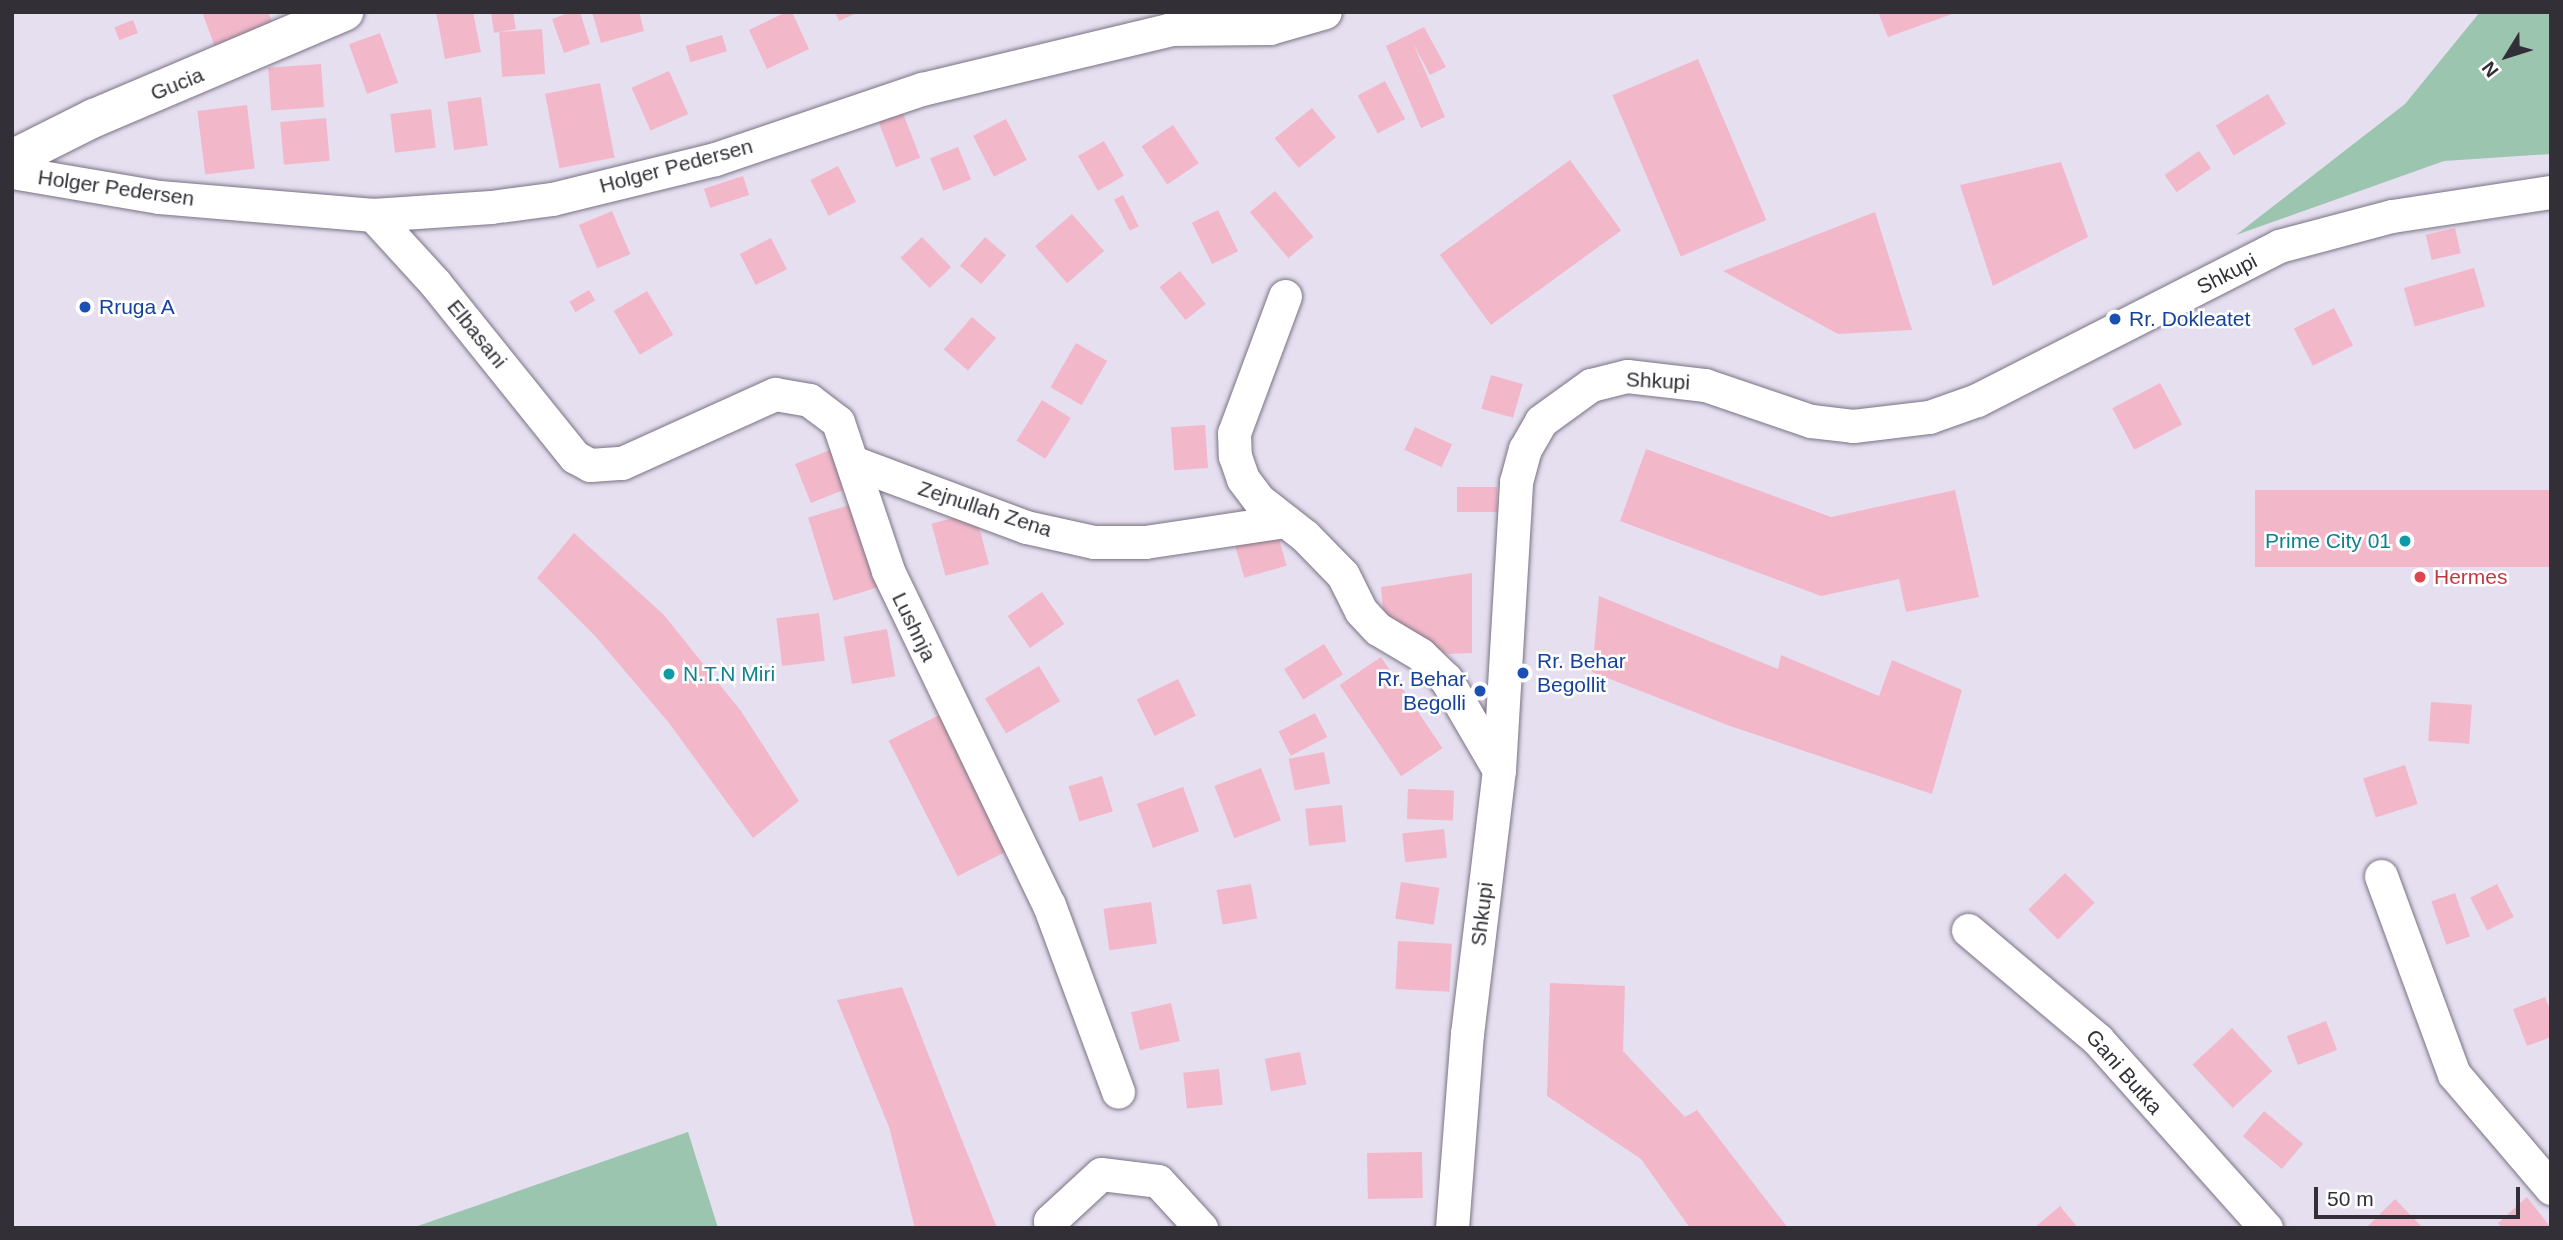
<!DOCTYPE html>
<style>
body{margin:0}
#map{position:relative;width:2563px;height:1240px;overflow:hidden;background:#e6dff0;font-family:Arial,sans-serif}
div>[style]{position:absolute}
[style*='--x']{left:calc(var(--x)*1px);top:calc(var(--y)*1px);width:calc(var(--w)*1px);rotate:calc(var(--a)*1deg)}
.green>*{inset:0;background:#9cc5af}
.building>*{inset:0;background:#f2b8ca;transform-origin:0 0}
.roads{filter:drop-shadow(0 0 2px #7a7383) drop-shadow(0 0 2px #7a7383)}
.street>*{height:33px;margin:-16.5px;padding:0 16.5px;transform-origin:16.5px;border-radius:16.5px;background:#fff}
.secondary>*{height:38px;margin:-19px;padding:0 19px;transform-origin:19px;border-radius:19px;background:#fff}
.dots>*{width:19px;height:19px;translate:-50% -50%;box-sizing:border-box;border:4px solid #fff;border-radius:50%}
span{translate:-50% -50%;white-space:nowrap;text-align:center;line-height:1.15;-webkit-text-stroke:5px #fff;paint-order:stroke}
.street-label{font-size:21px;color:#322f36}
.transit-label{font-size:21px;color:#164399}
.left{translate:0 -50%;text-align:left}
.right{translate:-100% -50%;text-align:right}
.culture-label{font-size:21px;color:#0d838f}
.health-label{font-size:21px;color:#be3a42}
.frame{position:absolute;inset:0;border:14px solid #322f36;pointer-events:none}
.north{position:absolute;left:2472px;top:21px;width:70px;height:70px;-webkit-text-stroke:5px #fff;paint-order:stroke;rotate:232deg;font-size:19px;font-weight:700;line-height:28px;text-align:center;color:#322f36}
.north::after{content:'';display:block;margin:auto;width:24px;height:32px;background:#322f36;clip-path:polygon(50% 0,100% 100%,50% 72%,0 100%)}
.scale{position:absolute;left:2314px;top:1187px;width:206px;height:32px;box-sizing:border-box;border:4px solid #322f36;border-top:0;padding-left:9px;font-size:21px;line-height:24px;white-space:nowrap;color:#322f36;-webkit-text-stroke:5px #fff;paint-order:stroke}
</style>
<div id="map">
<div class="green">
<i style="clip-path:polygon(2480px 12px,2551px 12px,2551px 154px,2444px 161px,2236px 235px,2405px 104px)"></i>
<i style="clip-path:polygon(688px 1132px,718px 1228px,412px 1228px)"></i>
</div>
<div class="building">
<i style="clip-path:polygon(202px 12px,268px 12px,273px 24px,215px 47px)"></i>
<i style="clip-path:polygon(436px 12px,473px 12px,481px 52px,445px 59px)"></i>
<i style="clip-path:polygon(491px 12px,513px 12px,516px 29px,494px 33px)"></i>
<i style="clip-path:polygon(571px 12px,580px 12px,590px 44px,564px 53px,552px 19px)"></i>
<i style="clip-path:polygon(592px 12px,639px 12px,644px 31px,601px 43px)"></i>
<i style="clip-path:polygon(786px 12px,792px 12px,809px 49px,767px 69px,749px 30px)"></i>
<i style="clip-path:polygon(835px 12px,859px 12px,839px 21px)"></i>
<i style="clip-path:polygon(1878px 12px,1955px 12px,1955px 13px,1888px 37px)"></i>
<i style="left:133px;top:20px;width:14px;height:20px;rotate:69deg"></i>
<i style="clip-path:polygon(1424px 27px,1446px 67px,1430px 75px,1413px 43px,1445px 117px,1421px 128px,1386px 46px)"></i>
<i style="left:542px;top:29px;width:45px;height:43px;rotate:86deg"></i>
<i style="left:380px;top:33px;width:53px;height:33px;rotate:70deg"></i>
<i style="left:722px;top:35px;width:17px;height:38px;rotate:73deg"></i>
<i style="left:1698px;top:59px;width:175px;height:93px;rotate:67deg"></i>
<i style="left:321px;top:64px;width:43px;height:53px;rotate:86deg"></i>
<i style="left:669px;top:71px;width:47px;height:41px;rotate:66deg"></i>
<i style="left:1385px;top:81px;width:43px;height:31px;rotate:62deg"></i>
<i style="left:600px;top:83px;width:76px;height:56px;rotate:79deg"></i>
<i style="left:2268px;top:94px;width:35px;height:61px;rotate:59deg"></i>
<i style="left:481px;top:97px;width:49px;height:34px;rotate:82deg"></i>
<i style="left:247px;top:105px;width:64px;height:50px;rotate:83deg"></i>
<i style="left:1312px;top:108px;width:38px;height:48px;rotate:51deg"></i>
<i style="left:431px;top:109px;width:39px;height:41px;rotate:83deg"></i>
<i style="left:903px;top:113px;width:48px;height:26px;rotate:69deg"></i>
<i style="left:326px;top:118px;width:43px;height:46px;rotate:85deg"></i>
<i style="left:1006px;top:119px;width:46px;height:37px;rotate:63deg"></i>
<i style="left:1173px;top:125px;width:46px;height:38px;rotate:56deg"></i>
<i style="left:1104px;top:141px;width:40px;height:30px;rotate:60deg"></i>
<i style="left:958px;top:147px;width:35px;height:30px;rotate:68deg"></i>
<i style="left:2199px;top:151px;width:21px;height:42px;rotate:55deg"></i>
<i style="left:1570px;top:160px;width:87px;height:161px;rotate:54deg"></i>
<i style="clip-path:polygon(2061px 162px,2088px 237px,1993px 286px,1960px 185px)"></i>
<i style="left:838px;top:166px;width:40px;height:31px;rotate:63deg"></i>
<i style="left:743px;top:176px;width:20px;height:41px;rotate:72deg"></i>
<i style="left:1275px;top:191px;width:60px;height:33px;rotate:50deg"></i>
<i style="left:1123px;top:195px;width:35px;height:10px;rotate:63deg"></i>
<i style="left:1218px;top:210px;width:46px;height:29px;rotate:64deg"></i>
<i style="left:612px;top:211px;width:47px;height:36px;rotate:67deg"></i>
<i style="clip-path:polygon(1875px 212px,1912px 330px,1838px 334px,1723px 271px)"></i>
<i style="left:1072px;top:214px;width:49px;height:49px;rotate:49deg"></i>
<i style="left:2455px;top:228px;width:26px;height:30px;rotate:77deg"></i>
<i style="left:922px;top:237px;width:42px;height:30px;rotate:46deg"></i>
<i style="left:985px;top:237px;width:28px;height:38px;rotate:41deg"></i>
<i style="left:771px;top:238px;width:35px;height:35px;rotate:63deg"></i>
<i style="left:2474px;top:268px;width:40px;height:73px;rotate:74deg"></i>
<i style="left:1180px;top:271px;width:42px;height:26px;rotate:52deg"></i>
<i style="left:589px;top:290px;width:12px;height:23px;rotate:59deg"></i>
<i style="left:647px;top:291px;width:51px;height:39px;rotate:59deg"></i>
<i style="left:2334px;top:308px;width:42px;height:45px;rotate:63deg"></i>
<i style="left:972px;top:317px;width:32px;height:43px;rotate:41deg"></i>
<i style="left:1076px;top:343px;width:36px;height:51px;rotate:30deg"></i>
<i style="left:1491px;top:375px;width:33px;height:35px;rotate:16deg"></i>
<i style="left:2160px;top:383px;width:47px;height:54px;rotate:62deg"></i>
<i style="left:1042px;top:400px;width:34px;height:48px;rotate:32deg"></i>
<i style="left:1205px;top:425px;width:43px;height:34px;rotate:86deg"></i>
<i style="left:1415px;top:427px;width:41px;height:25px;rotate:25deg"></i>
<i style="left:835px;top:448px;width:42px;height:43px;rotate:68deg"></i>
<i style="clip-path:polygon(1646px 449px,1831px 517px,1955px 490px,1979px 597px,1906px 612px,1899px 579px,1821px 596px,1620px 521px)"></i>
<i style="left:1457px;top:487px;width:40px;height:25px"></i>
<i style="left:2551px;top:490px;width:77px;height:296px;rotate:90deg"></i>
<i style="left:856px;top:503px;width:87px;height:50px;rotate:73deg"></i>
<i style="left:975px;top:512px;width:54px;height:45px;rotate:75deg"></i>
<i style="left:1277px;top:532px;width:35px;height:44px;rotate:74deg"></i>
<i style="clip-path:polygon(574px 533px,664px 615px,741px 711px,799px 801px,753px 838px,669px 723px,596px 637px,537px 578px)"></i>
<i style="clip-path:polygon(1472px 573px,1472px 653px,1448px 654px,1384px 621px,1381px 587px)"></i>
<i style="left:1042px;top:592px;width:39px;height:42px;rotate:55deg"></i>
<i style="clip-path:polygon(1599px 596px,1778px 669px,1781px 655px,1879px 696px,1892px 660px,1962px 690px,1932px 794px,1730px 726px,1592px 672px)"></i>
<i style="left:819px;top:613px;width:48px;height:43px;rotate:83deg"></i>
<i style="left:887px;top:629px;width:48px;height:44px;rotate:80deg"></i>
<i style="left:1324px;top:644px;width:36px;height:47px;rotate:58deg"></i>
<i style="left:1381px;top:657px;width:110px;height:50px;rotate:56deg"></i>
<i style="left:1039px;top:666px;width:41px;height:63px;rotate:59deg"></i>
<i style="left:1178px;top:679px;width:41px;height:46px;rotate:64deg"></i>
<i style="left:2431px;top:702px;width:41px;height:39px;rotate:4deg"></i>
<i style="left:943px;top:713px;width:152px;height:61px;rotate:63deg"></i>
<i style="left:1315px;top:713px;width:27px;height:41px;rotate:63deg"></i>
<i style="left:1324px;top:752px;width:32px;height:36px;rotate:79deg"></i>
<i style="left:2405px;top:765px;width:41px;height:44px;rotate:72deg"></i>
<i style="left:1261px;top:768px;width:56px;height:50px;rotate:69deg"></i>
<i style="left:1102px;top:776px;width:37px;height:35px;rotate:73deg"></i>
<i style="left:1183px;top:787px;width:47px;height:49px;rotate:70deg"></i>
<i style="left:1408px;top:789px;width:46px;height:30px;rotate:2deg"></i>
<i style="left:1342px;top:805px;width:37px;height:37px;rotate:84deg"></i>
<i style="left:1444px;top:829px;width:29px;height:42px;rotate:84deg"></i>
<i style="left:2065px;top:873px;width:42px;height:52px;rotate:45deg"></i>
<i style="left:1401px;top:882px;width:39px;height:37px;rotate:9deg"></i>
<i style="left:1251px;top:884px;width:35px;height:35px;rotate:80deg"></i>
<i style="left:2497px;top:884px;width:37px;height:30px;rotate:63deg"></i>
<i style="left:2455px;top:893px;width:46px;height:25px;rotate:71deg"></i>
<i style="left:1151px;top:902px;width:42px;height:48px;rotate:82deg"></i>
<i style="left:1398px;top:941px;width:54px;height:48px;rotate:3deg"></i>
<i style="clip-path:polygon(1550px 983px,1625px 986px,1623px 1051px,1685px 1117px,1697px 1110px,1788px 1228px,1690px 1228px,1641px 1159px,1547px 1096px)"></i>
<i style="clip-path:polygon(902px 987px,954px 1120px,997px 1228px,915px 1228px,889px 1127px,837px 1000px)"></i>
<i style="clip-path:polygon(2545px 997px,2551px 1012px,2551px 1037px,2527px 1046px,2513px 1009px)"></i>
<i style="left:1171px;top:1003px;width:39px;height:41px;rotate:77deg"></i>
<i style="left:2326px;top:1021px;width:31px;height:42px;rotate:69deg"></i>
<i style="left:2232px;top:1028px;width:59px;height:54px;rotate:47deg"></i>
<i style="left:1300px;top:1052px;width:33px;height:36px;rotate:79deg"></i>
<i style="left:1219px;top:1069px;width:36px;height:36px;rotate:84deg"></i>
<i style="left:2264px;top:1111px;width:51px;height:33px;rotate:40deg"></i>
<i style="left:1422px;top:1152px;width:46px;height:55px;rotate:89deg"></i>
<i style="clip-path:polygon(2527px 1197px,2551px 1228px,2502px 1228px,2498px 1223px)"></i>
<i style="clip-path:polygon(2395px 1199px,2423px 1228px,2366px 1228px)"></i>
<i style="clip-path:polygon(2060px 1206px,2078px 1228px,2034px 1228px)"></i>
</div>
<div class="roads">
<div class="street">
<i style="--x:12;--y:172;--w:149;--a:9.7"></i>
<i style="--x:159;--y:197;--w:215;--a:4.8"></i>
<i style="--x:373;--y:215;--w:118;--a:-3.9"></i>
<i style="--x:491;--y:207;--w:62;--a:-7.5"></i>
<i style="--x:552;--y:199;--w:168;--a:-13.8"></i>
<i style="--x:715;--y:159;--w:219;--a:-18.7"></i>
<i style="--x:922;--y:89;--w:256;--a:-13.5"></i>
<i style="--x:1171;--y:29;--w:99;--a:-0.6"></i>
<i style="--x:1270;--y:28;--w:57;--a:-16.2"></i>
<i style="--x:373;--y:215;--w:92;--a:47.6"></i>
<i style="--x:435;--y:283;--w:223;--a:51.2"></i>
<i style="--x:575;--y:457;--w:17;--a:28"></i>
<i style="--x:590;--y:465;--w:32;--a:-4"></i>
<i style="--x:622;--y:463;--w:168;--a:-24.3"></i>
<i style="--x:775;--y:394;--w:35;--a:10"></i>
<i style="--x:809;--y:400;--w:36;--a:37"></i>
<i style="--x:838;--y:422;--w:157;--a:71.4"></i>
<i style="--x:888;--y:571;--w:371;--a:64.3"></i>
<i style="--x:1049;--y:905;--w:199;--a:69.7"></i>
<i style="--x:1285;--y:296;--w:146;--a:110.4"></i>
<i style="--x:1234;--y:433;--w:23;--a:88"></i>
<i style="--x:1235;--y:456;--w:24;--a:71"></i>
<i style="--x:1243;--y:479;--w:26;--a:53"></i>
<i style="--x:1259;--y:500;--w:58;--a:38"></i>
<i style="--x:1305;--y:536;--w:54;--a:45.7"></i>
<i style="--x:1343;--y:575;--w:40;--a:63.4"></i>
<i style="--x:1361;--y:611;--w:25;--a:47"></i>
<i style="--x:1378;--y:629;--w:49;--a:30.8"></i>
<i style="--x:1420;--y:654;--w:36;--a:44"></i>
<i style="--x:1446;--y:679;--w:105;--a:59.8"></i>
<i style="--x:855;--y:463;--w:183;--a:20.5"></i>
<i style="--x:1026;--y:527;--w:70;--a:12.4"></i>
<i style="--x:1094;--y:542;--w:51;--a:0"></i>
<i style="--x:1145;--y:542;--w:142;--a:-8.5"></i>
<i style="--x:2381;--y:876;--w:211;--a:69.8"></i>
<i style="--x:2454;--y:1074;--w:150;--a:49.6"></i>
<i style="--x:1968;--y:930;--w:170;--a:40.2"></i>
<i style="--x:2098;--y:1040;--w:252;--a:48.2"></i>
<i style="--x:1051;--y:1228;--w:7;--a:-98"></i>
<i style="--x:1050;--y:1221;--w:69;--a:-42.7"></i>
<i style="--x:1101;--y:1174;--w:57;--a:7"></i>
<i style="--x:1158;--y:1181;--w:64;--a:47.5"></i>
<i style="--x:1452;--y:1228;--w:195;--a:-85.6"></i>
<i style="--x:1467;--y:1034;--w:266;--a:-83.1"></i>
<i style="--x:1499;--y:770;--w:289;--a:-86.6"></i>
<i style="--x:1516;--y:482;--w:34;--a:-75"></i>
<i style="--x:1525;--y:449;--w:32;--a:-60"></i>
<i style="--x:1541;--y:421;--w:62;--a:-35.8"></i>
<i style="--x:1591;--y:385;--w:37;--a:-14"></i>
<i style="--x:1627;--y:376;--w:79;--a:6.6"></i>
<i style="--x:1705;--y:385;--w:112;--a:18.8"></i>
<i style="--x:1811;--y:421;--w:42;--a:6.8"></i>
<i style="--x:1853;--y:426;--w:77;--a:-6.8"></i>
<i style="--x:1929;--y:417;--w:51;--a:-19.5"></i>
<i style="--x:1977;--y:400;--w:339;--a:-27"></i>
<i style="--x:2279;--y:246;--w:117;--a:-14.9"></i>
<i style="--x:2392;--y:216;--w:161;--a:-8.6"></i>
</div>
<div class="secondary">
<i style="--x:12;--y:159;--w:92;--a:-26.6"></i>
<i style="--x:94;--y:118;--w:272;--a:-23"></i>
</div>
</div>
<div class="dots">
<i style="left:85px;top:307px;background:#1a4fb4"></i>
<i style="left:2115px;top:319px;background:#1a4fb4"></i>
<i style="left:2405px;top:541px;background:#0f9aa8"></i>
<i style="left:2420px;top:577px;background:#e0444e"></i>
<i style="left:1523px;top:673px;background:#1a4fb4"></i>
<i style="left:669px;top:674px;background:#0f9aa8"></i>
<i style="left:1480px;top:691px;background:#1a4fb4"></i>
</div>
<div class="street-label">
<span style="left:177px;top:84px;rotate:-22deg">Gucia</span>
<span style="left:676px;top:166px;rotate:-15deg">Holger Pedersen</span>
<span style="left:116px;top:188px;rotate:8deg">Holger Pedersen</span>
<span style="left:2227px;top:274px;rotate:-27deg">Shkupi</span>
<span style="left:477px;top:334px;rotate:51deg">Elbasani</span>
<span style="left:1658px;top:381px;rotate:3deg">Shkupi</span>
<span style="left:985px;top:509px;rotate:18deg">Zejnullah Zena</span>
<span style="left:914px;top:627px;rotate:64deg">Lushnja</span>
<span style="left:1482px;top:914px;rotate:-83deg">Shkupi</span>
<span style="left:2124px;top:1072px;rotate:49deg">Gani Butka</span>
</div>
<div class="transit-label">
<span class="left" style="left:99px;top:307px">Rruga A</span>
<span class="left" style="left:2129px;top:319px">Rr. Dokleatet</span>
<span class="left" style="left:1537px;top:673px">Rr. Behar<br>Begollit</span>
<span class="right" style="left:1466px;top:691px">Rr. Behar<br>Begolli</span>
</div>
<div class="culture-label">
<span class="right" style="left:2391px;top:541px">Prime City 01</span>
<span class="left" style="left:683px;top:674px">N.T.N Miri</span>
</div>
<div class="health-label">
<span class="left" style="left:2434px;top:577px">Hermes</span>
</div>
<div class="frame"></div>
<div class="north">N</div>
<div class="scale">50 m</div>
</div>
